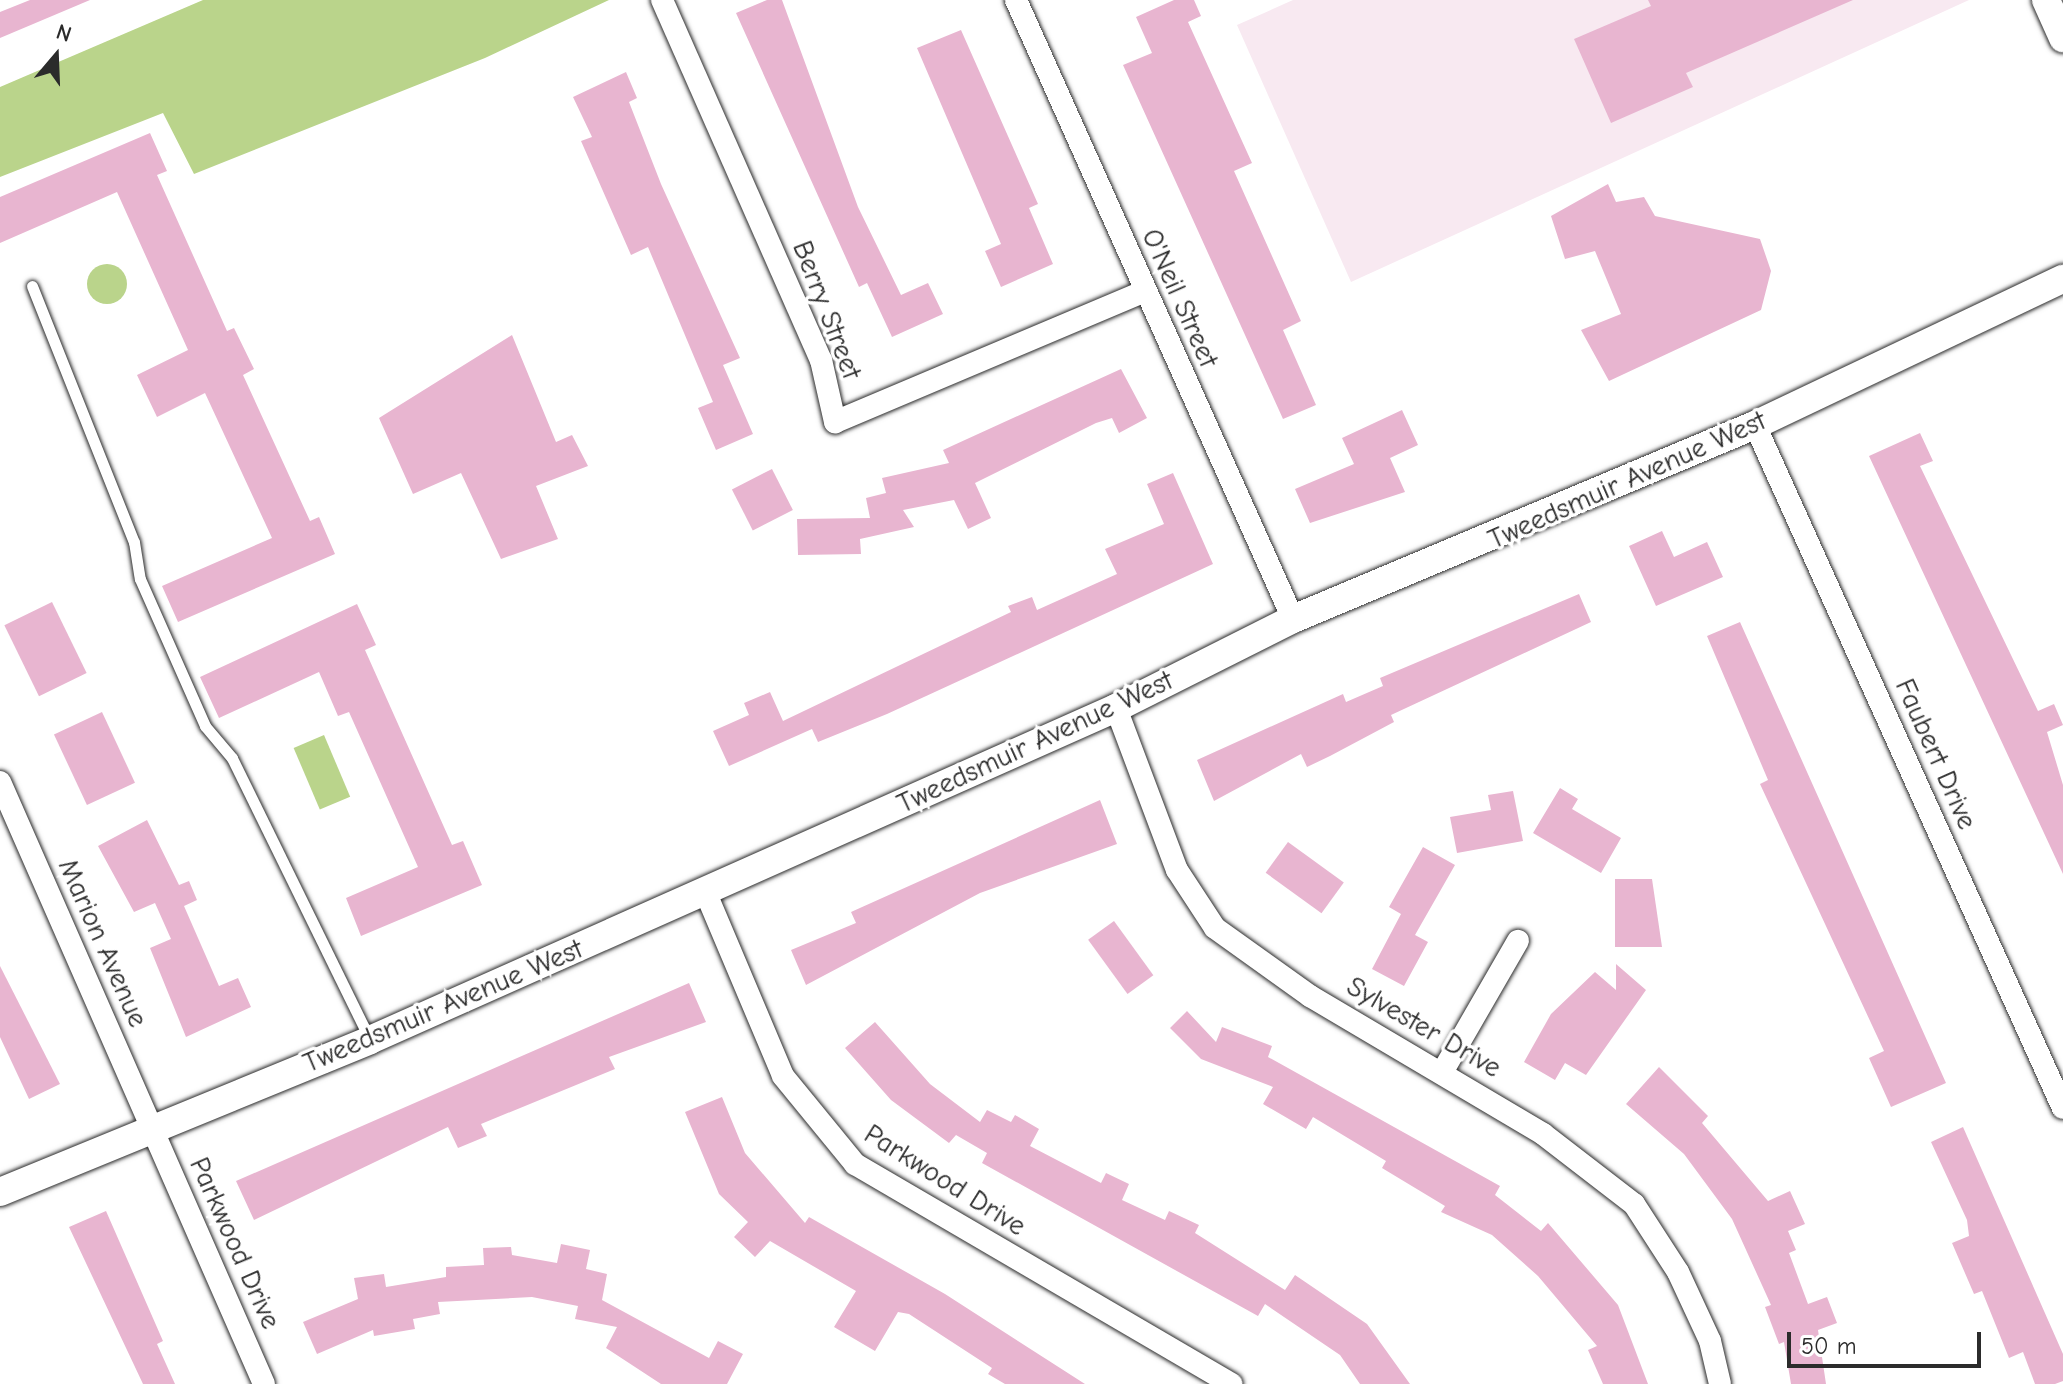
<!DOCTYPE html>
<style>
body{margin:0}
#map{position:relative;width:2063px;height:1384px;overflow:hidden;background:#fff;font-family:"Comic Neue",sans-serif}
div>[style]{position:absolute}
[style*='--x']{left:calc(var(--x)*1px);top:calc(var(--y)*1px);width:calc(var(--w)*1px);rotate:calc(var(--a)*1deg)}
.built>*{inset:0;background:#f8e9f1}
.green>*{inset:0;background:#bad48b;transform-origin:0 0}
.round{border-radius:50%}
.building>*{inset:0;background:#e8b5d0;transform-origin:0 0}
.roads{filter:drop-shadow(0 0 2px #2b2b2b) drop-shadow(0 0 2px #2b2b2b)}
.service>*{height:11px;margin:-5.5px;padding:0 5.5px;transform-origin:5.5px;border-radius:5.5px;background:#fff}
.minor>*{height:22px;margin:-11px;padding:0 11px;transform-origin:11px;border-radius:11px;background:#fff}
.tertiary>*{height:28px;margin:-14px;padding:0 14px;transform-origin:14px;border-radius:14px;background:#fff}
span{translate:-50% -50%;white-space:nowrap;text-align:center;line-height:1.15;-webkit-text-stroke:7px #fff;paint-order:stroke}
.street-label{font-size:28px;color:#2b2b2b}
.north{position:absolute;left:16px;top:16px;width:80px;height:80px;-webkit-text-stroke:6px #fff;paint-order:stroke;rotate:19deg;font-size:22px;font-weight:700;line-height:32px;text-align:center;color:#2b2b2b}
.north::after{content:'';display:block;margin:auto;width:28px;height:36px;background:#2b2b2b;clip-path:polygon(50% 0,100% 100%,50% 72%,0 100%)}
.scale{position:absolute;left:1787px;top:1332px;width:194px;height:36px;box-sizing:border-box;border:4px solid #2b2b2b;border-top:0;padding-left:10px;font-size:24px;line-height:28px;white-space:nowrap;color:#2b2b2b;-webkit-text-stroke:6px #fff;paint-order:stroke}
</style>
<div id="map">
<div class="built">
<i style="clip-path:polygon(1293px 0,1969px 0,1351px 282px,1237px 25px)"></i>
</div>
<div class="green">
<i style="clip-path:polygon(203px 0,609px 0,485px 58px,194px 174px,163px 113px,0 177px,0 87px)"></i>
<i class="round" style="left:87px;top:264px;width:40px;height:40px"></i>
<i style="left:324px;top:735px;width:67px;height:33px;rotate:67deg"></i>
</div>
<div class="building">
<i style="clip-path:polygon(30px 0,90px 0,0 38px,0 12px)"></i>
<i style="clip-path:polygon(767px 0,782px 0,858px 207px,901px 295px,928px 283px,943px 314px,892px 337px,867px 283px,859px 287px,736px 13px)"></i>
<i style="clip-path:polygon(1174px 0,1194px 0,1201px 16px,1188px 22px,1252px 163px,1234px 171px,1301px 321px,1283px 330px,1316px 405px,1283px 419px,1123px 65px,1152px 53px,1136px 17px)"></i>
<i style="clip-path:polygon(1648px 0,1853px 0,1686px 73px,1693px 87px,1611px 123px,1574px 39px,1651px 6px)"></i>
<i style="clip-path:polygon(961px 30px,1038px 204px,1029px 208px,1053px 264px,1001px 287px,985px 251px,1001px 244px,917px 48px)"></i>
<i style="clip-path:polygon(626px 72px,637px 98px,629px 102px,661px 184px,740px 358px,723px 365px,753px 434px,716px 450px,698px 408px,713px 402px,648px 247px,631px 255px,581px 141px,592px 137px,573px 97px)"></i>
<i style="clip-path:polygon(150px 133px,167px 171px,157px 175px,227px 331px,234px 328px,254px 369px,243px 375px,310px 521px,319px 517px,335px 554px,178px 622px,162px 586px,272px 538px,205px 393px,157px 417px,137px 375px,188px 350px,117px 192px,0 243px,0 197px)"></i>
<i style="clip-path:polygon(1608px 184px,1616px 202px,1644px 197px,1655px 216px,1760px 239px,1771px 271px,1761px 310px,1609px 381px,1581px 330px,1621px 314px,1595px 251px,1565px 259px,1551px 216px)"></i>
<i style="clip-path:polygon(512px 335px,556px 442px,572px 435px,588px 466px,536px 486px,558px 539px,501px 559px,461px 473px,413px 494px,379px 418px)"></i>
<i style="clip-path:polygon(1121px 369px,1147px 418px,1119px 433px,1112px 418px,1096px 423px,975px 483px,991px 518px,968px 529px,954px 500px,903px 510px,914px 527px,860px 539px,861px 554px,798px 555px,797px 519px,870px 518px,866px 498px,886px 493px,882px 478px,949px 463px,943px 450px)"></i>
<i style="clip-path:polygon(1402px 410px,1418px 445px,1390px 458px,1405px 492px,1310px 523px,1295px 489px,1354px 464px,1342px 438px)"></i>
<i style="clip-path:polygon(1920px 433px,1933px 461px,1920px 466px,2038px 711px,2054px 704px,2063px 725px,2047px 732px,2063px 785px,2063px 874px,1869px 456px)"></i>
<i style="left:772px;top:469px;width:46px;height:45px;rotate:63deg"></i>
<i style="clip-path:polygon(1173px 473px,1213px 564px,887px 714px,818px 742px,812px 729px,729px 766px,713px 731px,749px 715px,744px 703px,770px 692px,783px 721px,1011px 612px,1008px 606px,1032px 597px,1037px 610px,1117px 574px,1105px 549px,1164px 524px,1147px 484px)"></i>
<i style="clip-path:polygon(1662px 531px,1674px 557px,1707px 542px,1723px 577px,1656px 606px,1629px 546px)"></i>
<i style="clip-path:polygon(1579px 594px,1591px 622px,1391px 715px,1394px 722px,1330px 756px,1307px 767px,1301px 754px,1214px 801px,1197px 760px,1343px 694px,1346px 702px,1383px 686px,1380px 678px)"></i>
<i style="left:52px;top:602px;width:79px;height:53px;rotate:64deg"></i>
<i style="clip-path:polygon(357px 604px,376px 645px,365px 650px,452px 845px,463px 841px,482px 885px,361px 936px,346px 898px,418px 867px,349px 712px,338px 716px,319px 672px,219px 718px,200px 677px)"></i>
<i style="clip-path:polygon(1740px 622px,1946px 1083px,1891px 1107px,1869px 1058px,1884px 1051px,1760px 784px,1768px 780px,1707px 636px)"></i>
<i style="left:102px;top:712px;width:78px;height:53px;rotate:65deg"></i>
<i style="clip-path:polygon(1560px 788px,1578px 799px,1572px 809px,1621px 838px,1601px 873px,1533px 833px)"></i>
<i style="clip-path:polygon(1513px 791px,1523px 841px,1457px 853px,1450px 817px,1491px 810px,1488px 795px)"></i>
<i style="clip-path:polygon(1100px 800px,1117px 844px,980px 893px,806px 985px,791px 950px,856px 923px,851px 912px)"></i>
<i style="clip-path:polygon(147px 820px,179px 885px,189px 881px,197px 900px,184px 906px,219px 986px,238px 978px,251px 1007px,186px 1037px,150px 948px,171px 939px,155px 903px,134px 912px,98px 846px)"></i>
<i style="left:1288px;top:842px;width:69px;height:38px;rotate:36deg"></i>
<i style="clip-path:polygon(1423px 847px,1455px 865px,1415px 935px,1428px 942px,1404px 986px,1372px 969px,1401px 914px,1389px 907px)"></i>
<i style="clip-path:polygon(1615px 879px,1652px 879px,1662px 947px,1615px 947px)"></i>
<i style="left:1114px;top:921px;width:67px;height:32px;rotate:54deg"></i>
<i style="clip-path:polygon(1616px 964px,1646px 990px,1586px 1075px,1565px 1063px,1555px 1080px,1524px 1062px,1551px 1014px,1595px 972px,1616px 990px)"></i>
<i style="clip-path:polygon(0 966px,60px 1084px,29px 1099px,0 1037px)"></i>
<i style="clip-path:polygon(689px 983px,706px 1022px,609px 1057px,615px 1069px,481px 1124px,487px 1136px,458px 1148px,448px 1127px,254px 1220px,236px 1181px)"></i>
<i style="clip-path:polygon(1187px 1011px,1216px 1042px,1222px 1027px,1272px 1046px,1268px 1057px,1500px 1186px,1495px 1195px,1541px 1231px,1548px 1223px,1618px 1305px,1648px 1384px,1603px 1384px,1588px 1350px,1597px 1346px,1538px 1276px,1492px 1235px,1441px 1212px,1445px 1206px,1382px 1168px,1386px 1161px,1313px 1117px,1306px 1129px,1263px 1104px,1273px 1087px,1201px 1059px,1170px 1028px)"></i>
<i style="clip-path:polygon(875px 1022px,930px 1084px,980px 1122px,987px 1110px,1011px 1122px,1015px 1115px,1039px 1129px,1030px 1146px,1101px 1183px,1106px 1173px,1129px 1184px,1122px 1200px,1165px 1220px,1169px 1211px,1199px 1225px,1195px 1233px,1285px 1290px,1295px 1275px,1367px 1324px,1410px 1384px,1360px 1384px,1340px 1355px,1265px 1304px,1258px 1316px,982px 1163px,987px 1153px,956px 1135px,949px 1143px,891px 1100px,845px 1048px)"></i>
<i style="clip-path:polygon(1659px 1067px,1708px 1116px,1702px 1123px,1768px 1201px,1790px 1191px,1805px 1224px,1788px 1231px,1796px 1250px,1789px 1253px,1808px 1304px,1827px 1297px,1837px 1323px,1818px 1330px,1826px 1384px,1791px 1384px,1784px 1342px,1779px 1344px,1765px 1307px,1771px 1305px,1732px 1219px,1684px 1154px,1626px 1104px)"></i>
<i style="clip-path:polygon(722px 1097px,745px 1153px,805px 1223px,809px 1217px,945px 1294px,1085px 1384px,1005px 1384px,988px 1374px,992px 1368px,909px 1314px,898px 1312px,875px 1351px,834px 1327px,856px 1291px,770px 1241px,755px 1257px,734px 1237px,748px 1222px,719px 1194px,685px 1112px)"></i>
<i style="clip-path:polygon(1963px 1127px,2063px 1354px,2063px 1381px,2055px 1384px,2035px 1384px,2023px 1352px,2009px 1358px,1982px 1291px,1974px 1294px,1952px 1243px,1969px 1236px,1967px 1220px,1931px 1142px)"></i>
<i style="clip-path:polygon(106px 1211px,163px 1341px,157px 1344px,175px 1384px,143px 1384px,69px 1227px)"></i>
<i style="clip-path:polygon(561px 1244px,590px 1250px,586px 1269px,607px 1274px,602px 1300px,709px 1358px,718px 1341px,743px 1354px,727px 1384px,661px 1384px,606px 1348px,617px 1327px,575px 1319px,578px 1306px,532px 1297px,438px 1302px,440px 1314px,413px 1319px,415px 1329px,374px 1336px,373px 1330px,317px 1354px,303px 1322px,358px 1299px,354px 1278px,384px 1274px,386px 1287px,446px 1277px,446px 1267px,484px 1265px,483px 1248px,511px 1247px,512px 1255px,557px 1263px)"></i>
</div>
<div class="roads">
<div class="service">
<i style="--x:32;--y:286;--w:276;--a:68.3"></i>
<i style="--x:134;--y:542;--w:37;--a:81"></i>
<i style="--x:140;--y:579;--w:161;--a:66.1"></i>
<i style="--x:205;--y:726;--w:42;--a:49.8"></i>
<i style="--x:232;--y:758;--w:312;--a:63.9"></i>
</div>
<div class="minor">
<i style="--x:662;--y:0;--w:394;--a:66.2"></i>
<i style="--x:821;--y:360;--w:64;--a:77.3"></i>
<i style="--x:835;--y:422;--w:337;--a:-22.9"></i>
<i style="--x:1016;--y:0;--w:678;--a:65.89"></i>
<i style="--x:1755;--y:425;--w:749;--a:65.73"></i>
<i style="--x:1116;--y:708;--w:173;--a:69.4"></i>
<i style="--x:1177;--y:870;--w:69;--a:56.8"></i>
<i style="--x:1215;--y:928;--w:117;--a:35.6"></i>
<i style="--x:1310;--y:996;--w:271;--a:30.6"></i>
<i style="--x:1543;--y:1134;--w:115;--a:37.6"></i>
<i style="--x:1634;--y:1204;--w:81;--a:57.1"></i>
<i style="--x:1678;--y:1272;--w:76;--a:65.1"></i>
<i style="--x:1710;--y:1341;--w:44;--a:76.9"></i>
<i style="--x:0;--y:782;--w:657;--a:66.32"></i>
<i style="--x:705;--y:891;--w:201;--a:67.1"></i>
<i style="--x:783;--y:1076;--w:114;--a:50.7"></i>
<i style="--x:855;--y:1164;--w:436;--a:30.3"></i>
<i style="--x:1444;--y:1069;--w:148;--a:-60"></i>
</div>
<div class="tertiary">
<i style="--x:2046;--y:0;--w:42;--a:65.9"></i>
<i style="--x:0;--y:1192;--w:400;--a:-22.3"></i>
<i style="--x:370;--y:1040;--w:817;--a:-23.99"></i>
<i style="--x:1116;--y:708;--w:198;--a:-26.7"></i>
<i style="--x:1293;--y:619;--w:501;--a:-22.78"></i>
<i style="--x:1755;--y:425;--w:341;--a:-25.4"></i>
</div>
</div>
<div class="street-label">
<span style="left:1180px;top:298px;rotate:66deg">O'Neil Street</span>
<span style="left:827px;top:310px;rotate:69deg">Berry Street</span>
<span style="left:1627px;top:480px;rotate:-24deg">Tweedsmuir Avenue West</span>
<span style="left:1035px;top:742px;rotate:-25deg">Tweedsmuir Avenue West</span>
<span style="left:1936px;top:754px;rotate:66deg">Faubert Drive</span>
<span style="left:103px;top:943px;rotate:66deg">Marion Avenue</span>
<span style="left:443px;top:1006px;rotate:-23deg">Tweedsmuir Avenue West</span>
<span style="left:1424px;top:1027px;rotate:30deg">Sylvester Drive</span>
<span style="left:945px;top:1180px;rotate:32deg">Parkwood Drive</span>
<span style="left:235px;top:1243px;rotate:66deg">Parkwood Drive</span>
</div>
<div class="north">N</div>
<div class="scale">50 m</div>
</div>
